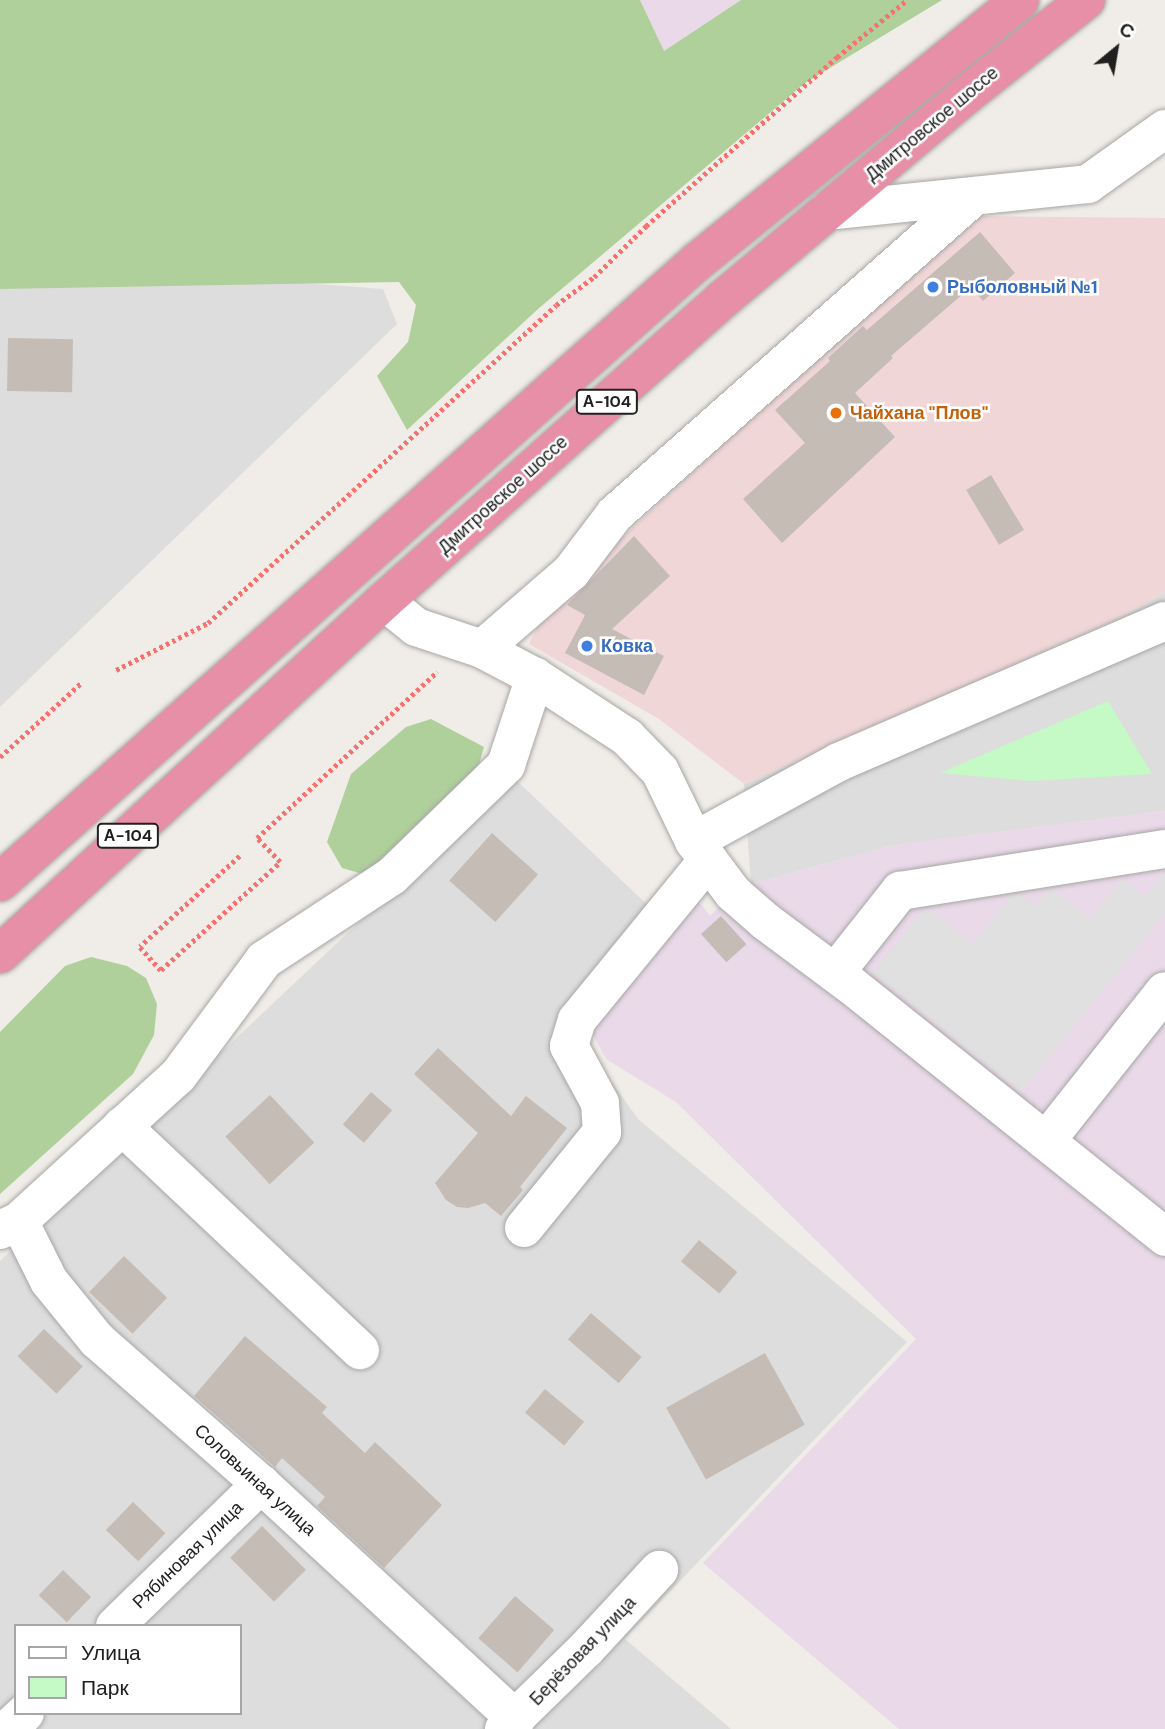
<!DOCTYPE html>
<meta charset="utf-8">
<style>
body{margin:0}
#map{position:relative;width:1165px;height:1729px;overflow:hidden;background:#f0ece7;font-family:"DM Sans",sans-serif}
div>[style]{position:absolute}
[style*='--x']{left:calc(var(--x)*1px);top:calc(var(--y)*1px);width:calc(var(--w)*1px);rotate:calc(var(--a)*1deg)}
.residential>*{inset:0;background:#dedddd}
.commercial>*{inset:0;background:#f1d6d7}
.industrial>*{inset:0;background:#ead9e8}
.forest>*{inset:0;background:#afd09b}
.park>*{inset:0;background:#c5f9c5}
.parking>*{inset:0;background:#e0e0e0}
.building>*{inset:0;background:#c5bcb6;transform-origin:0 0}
.path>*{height:4.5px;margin-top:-2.25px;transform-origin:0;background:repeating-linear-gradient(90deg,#f9716f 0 3.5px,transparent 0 7px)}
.roads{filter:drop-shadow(0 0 2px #a7a7a7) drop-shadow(0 0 2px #a7a7a7)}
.minor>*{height:38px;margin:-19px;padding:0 19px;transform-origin:19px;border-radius:19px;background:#fff}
.highway>*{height:38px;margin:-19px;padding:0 19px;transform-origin:19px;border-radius:19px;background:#e78fa7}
.dots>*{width:19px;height:19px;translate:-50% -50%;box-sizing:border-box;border:4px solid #fff;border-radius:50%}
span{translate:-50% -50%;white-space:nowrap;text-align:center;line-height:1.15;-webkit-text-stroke:5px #fff;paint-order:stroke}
.shield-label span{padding:2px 5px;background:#fff;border:2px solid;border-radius:5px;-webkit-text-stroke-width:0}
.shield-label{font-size:16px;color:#202020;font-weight:700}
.street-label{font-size:18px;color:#202020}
.shop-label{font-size:18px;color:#366cbe;font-weight:700}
.left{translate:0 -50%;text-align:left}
.food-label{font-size:18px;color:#c56008;font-weight:700}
.legend{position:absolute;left:14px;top:1624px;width:228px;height:91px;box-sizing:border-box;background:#fff;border:2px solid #a6a6a6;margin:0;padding:9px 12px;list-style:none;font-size:21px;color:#202020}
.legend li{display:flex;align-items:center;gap:14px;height:35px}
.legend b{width:35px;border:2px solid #a6a6a6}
.north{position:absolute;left:1081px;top:14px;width:70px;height:70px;-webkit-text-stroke:5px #fff;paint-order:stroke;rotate:30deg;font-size:19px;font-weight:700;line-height:28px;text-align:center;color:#202020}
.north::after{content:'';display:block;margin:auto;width:24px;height:32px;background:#202020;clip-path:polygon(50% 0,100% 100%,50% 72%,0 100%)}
</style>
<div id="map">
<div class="residential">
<i style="clip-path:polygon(0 259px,383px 289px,397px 324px,0 707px)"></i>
<i style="clip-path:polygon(1165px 592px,1165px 811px,890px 846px,751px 884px,744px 784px,1115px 620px)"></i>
<i style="clip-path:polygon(evenodd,513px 777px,658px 915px,578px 1036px,639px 1120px,907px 1342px,625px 1639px,731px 1729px,0 1729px,0 1261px,513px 777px,16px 1626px,240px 1626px,240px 1713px,16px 1713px,16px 1626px)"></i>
</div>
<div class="commercial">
<i style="clip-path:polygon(973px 216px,1165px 218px,1165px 592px,1115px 620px,744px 784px,659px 719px,529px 644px,548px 605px)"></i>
</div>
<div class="industrial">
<i style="clip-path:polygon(640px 0,741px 0,664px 51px)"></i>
<i style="clip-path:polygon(1165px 811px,1165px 1729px,899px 1729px,703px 1563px,916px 1339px,676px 1102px,606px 1059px,592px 1033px,690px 890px,710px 916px,733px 893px,751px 884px,890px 846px)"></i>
</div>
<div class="forest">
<i style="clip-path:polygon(0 0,640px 0,664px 51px,741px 0,942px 0,805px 83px,538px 309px,407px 430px,377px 376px,408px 342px,416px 305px,399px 282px,0 289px)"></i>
<i style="clip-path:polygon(431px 719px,484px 747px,473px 785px,370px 876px,342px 868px,327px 842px,351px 774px,406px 727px)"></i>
<i style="clip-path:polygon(91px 957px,127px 966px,146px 978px,157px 1004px,154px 1035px,133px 1074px,0 1194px,0 1032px,65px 966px)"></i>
</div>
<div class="park">
<i style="clip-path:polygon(1108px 701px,1152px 774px,1031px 781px,940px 773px)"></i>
</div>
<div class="parking">
<i style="clip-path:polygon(1165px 873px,1165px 913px,1021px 1092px,873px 973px,926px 907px,973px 944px,1016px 891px,1036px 906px,1051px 888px,1090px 919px,1122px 879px,1145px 897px)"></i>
</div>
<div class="building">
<i style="clip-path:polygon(980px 232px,1015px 273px,983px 301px,971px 287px,891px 356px,893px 358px,855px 393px,895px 437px,782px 543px,743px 499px,805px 443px,775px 410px,830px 361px,828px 358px,863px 326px,867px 330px)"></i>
<i style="left:8px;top:338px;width:65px;height:53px;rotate:1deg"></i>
<i style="left:991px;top:475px;width:64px;height:29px;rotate:59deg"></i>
<i style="clip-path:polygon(634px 536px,670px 576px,612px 629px,664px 656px,644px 695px,565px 653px,585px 615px,567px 605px)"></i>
<i style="left:492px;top:833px;width:62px;height:64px;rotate:42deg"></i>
<i style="left:721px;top:916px;width:38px;height:27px;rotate:48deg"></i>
<i style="clip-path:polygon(438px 1048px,511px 1116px,526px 1096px,567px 1128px,520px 1187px,523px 1190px,501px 1216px,485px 1203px,468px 1208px,457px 1207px,446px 1200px,435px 1183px,478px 1133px,414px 1074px)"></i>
<i style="left:371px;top:1092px;width:28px;height:43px;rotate:41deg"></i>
<i style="left:270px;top:1095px;width:65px;height:61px;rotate:47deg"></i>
<i style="left:699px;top:1240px;width:50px;height:28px;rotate:40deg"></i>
<i style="left:124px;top:1256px;width:60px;height:50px;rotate:44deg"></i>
<i style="left:591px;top:1313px;width:67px;height:35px;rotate:41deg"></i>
<i style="left:44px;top:1329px;width:54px;height:38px;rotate:44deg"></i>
<i style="clip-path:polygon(245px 1336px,327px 1407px,322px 1413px,365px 1453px,375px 1442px,442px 1505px,384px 1568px,317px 1506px,325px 1497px,282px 1458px,275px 1467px,194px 1396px)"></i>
<i style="left:765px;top:1353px;width:82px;height:113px;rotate:61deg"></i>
<i style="left:545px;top:1389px;width:51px;height:31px;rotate:40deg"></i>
<i style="left:133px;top:1502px;width:45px;height:39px;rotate:44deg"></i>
<i style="left:262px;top:1526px;width:62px;height:45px;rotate:45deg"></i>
<i style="left:63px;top:1570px;width:39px;height:35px;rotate:44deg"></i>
<i style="left:515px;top:1596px;width:52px;height:56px;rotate:41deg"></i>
</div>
<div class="path">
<i style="--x:116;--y:670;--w:103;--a:-27.1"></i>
<i style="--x:208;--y:623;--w:471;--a:-42.4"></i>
<i style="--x:556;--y:305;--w:47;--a:-36.4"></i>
<i style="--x:594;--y:277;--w:73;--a:-44.4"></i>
<i style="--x:646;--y:226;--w:255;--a:-41.5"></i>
<i style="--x:837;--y:57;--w:90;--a:-39.2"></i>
<i style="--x:0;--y:757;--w:111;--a:-42.4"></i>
<i style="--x:240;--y:856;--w:135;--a:137.7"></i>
<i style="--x:140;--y:947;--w:31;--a:48"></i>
<i style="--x:161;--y:970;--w:161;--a:-42.2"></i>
<i style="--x:280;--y:862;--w:33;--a:-134"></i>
<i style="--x:257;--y:838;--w:245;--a:-42.7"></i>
</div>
<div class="roads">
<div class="minor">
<i style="--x:828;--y:211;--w:261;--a:-5.9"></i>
<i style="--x:1088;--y:184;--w:95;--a:-35.5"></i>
<i style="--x:384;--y:601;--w:41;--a:39.1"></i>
<i style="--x:416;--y:627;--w:70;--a:18.4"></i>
<i style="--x:482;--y:649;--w:60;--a:27.8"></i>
<i style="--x:535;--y:677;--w:110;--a:33.1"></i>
<i style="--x:627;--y:737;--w:47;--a:45.9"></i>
<i style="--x:660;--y:771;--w:78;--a:64.1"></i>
<i style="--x:694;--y:841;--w:65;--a:53.1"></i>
<i style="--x:733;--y:893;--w:43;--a:41.2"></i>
<i style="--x:765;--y:921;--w:107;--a:36.7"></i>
<i style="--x:851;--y:985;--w:403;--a:38.7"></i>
<i style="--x:482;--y:649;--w:118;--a:-40.9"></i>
<i style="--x:571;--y:572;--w:73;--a:-52.8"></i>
<i style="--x:615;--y:514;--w:480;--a:-41.5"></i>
<i style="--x:694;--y:841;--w:165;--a:-28.6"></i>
<i style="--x:839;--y:762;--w:355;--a:-23.4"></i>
<i style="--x:835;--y:973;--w:105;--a:-51.6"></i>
<i style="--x:900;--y:891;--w:268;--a:-9"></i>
<i style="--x:122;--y:1126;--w:327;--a:43.3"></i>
<i style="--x:1046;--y:1141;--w:191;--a:-51.6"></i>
<i style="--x:19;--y:1221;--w:67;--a:63.4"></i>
<i style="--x:49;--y:1281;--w:76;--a:50.9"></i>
<i style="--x:97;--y:1340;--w:218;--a:41.3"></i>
<i style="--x:261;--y:1484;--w:347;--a:42.7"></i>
<i style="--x:524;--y:1228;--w:124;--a:-50.9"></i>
<i style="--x:602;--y:1132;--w:29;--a:-94"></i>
<i style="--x:600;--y:1103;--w:65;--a:-118.5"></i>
<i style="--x:569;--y:1046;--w:27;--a:-73"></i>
<i style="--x:577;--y:1020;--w:207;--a:-50.7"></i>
<i style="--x:0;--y:1230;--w:21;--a:-25"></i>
<i style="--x:19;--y:1221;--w:215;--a:-42.4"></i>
<i style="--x:178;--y:1076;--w:144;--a:-53.4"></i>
<i style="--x:264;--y:960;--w:153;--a:-33.3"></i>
<i style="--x:392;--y:876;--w:159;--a:-44.2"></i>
<i style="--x:506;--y:765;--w:93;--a:-71.8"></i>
<i style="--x:115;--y:1626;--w:204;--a:-44.2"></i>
<i style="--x:8;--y:1729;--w:23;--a:-43"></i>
<i style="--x:504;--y:1729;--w:115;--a:-44.3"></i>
<i style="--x:586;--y:1649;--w:108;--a:-47.3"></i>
</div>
<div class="highway">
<i style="--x:0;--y:882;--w:934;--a:-41.66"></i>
<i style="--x:698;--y:261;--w:414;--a:-39"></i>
<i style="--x:0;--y:954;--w:522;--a:-42.59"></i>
<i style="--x:384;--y:601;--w:454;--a:-41.7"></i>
<i style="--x:723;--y:299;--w:317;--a:-40"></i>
<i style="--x:966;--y:95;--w:153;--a:-38.4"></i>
</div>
</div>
<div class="dots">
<i style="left:933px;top:287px;background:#3f7fe0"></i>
<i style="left:836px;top:413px;background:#e8710a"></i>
<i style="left:587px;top:646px;background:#3f7fe0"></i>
</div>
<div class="shield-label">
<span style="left:607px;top:402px">А-104</span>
<span style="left:128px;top:836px">А-104</span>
</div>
<div class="street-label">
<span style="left:932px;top:124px;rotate:-40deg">Дмитровское шоссе</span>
<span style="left:503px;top:495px;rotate:-42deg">Дмитровское шоссе</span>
<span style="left:255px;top:1480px;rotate:42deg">Соловьиная улица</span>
<span style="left:188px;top:1555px;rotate:-44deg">Рябиновая улица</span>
<span style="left:583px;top:1651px;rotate:-46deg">Берёзовая улица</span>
</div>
<div class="shop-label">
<span class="left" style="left:947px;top:287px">Рыболовный №1</span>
<span class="left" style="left:601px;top:646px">Ковка</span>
</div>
<div class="food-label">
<span class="left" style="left:850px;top:413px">Чайхана "Плов"</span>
</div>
<ul class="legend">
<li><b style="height:9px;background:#fff"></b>Улица</li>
<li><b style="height:19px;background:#c5f9c5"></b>Парк</li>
</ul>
<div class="north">С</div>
</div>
